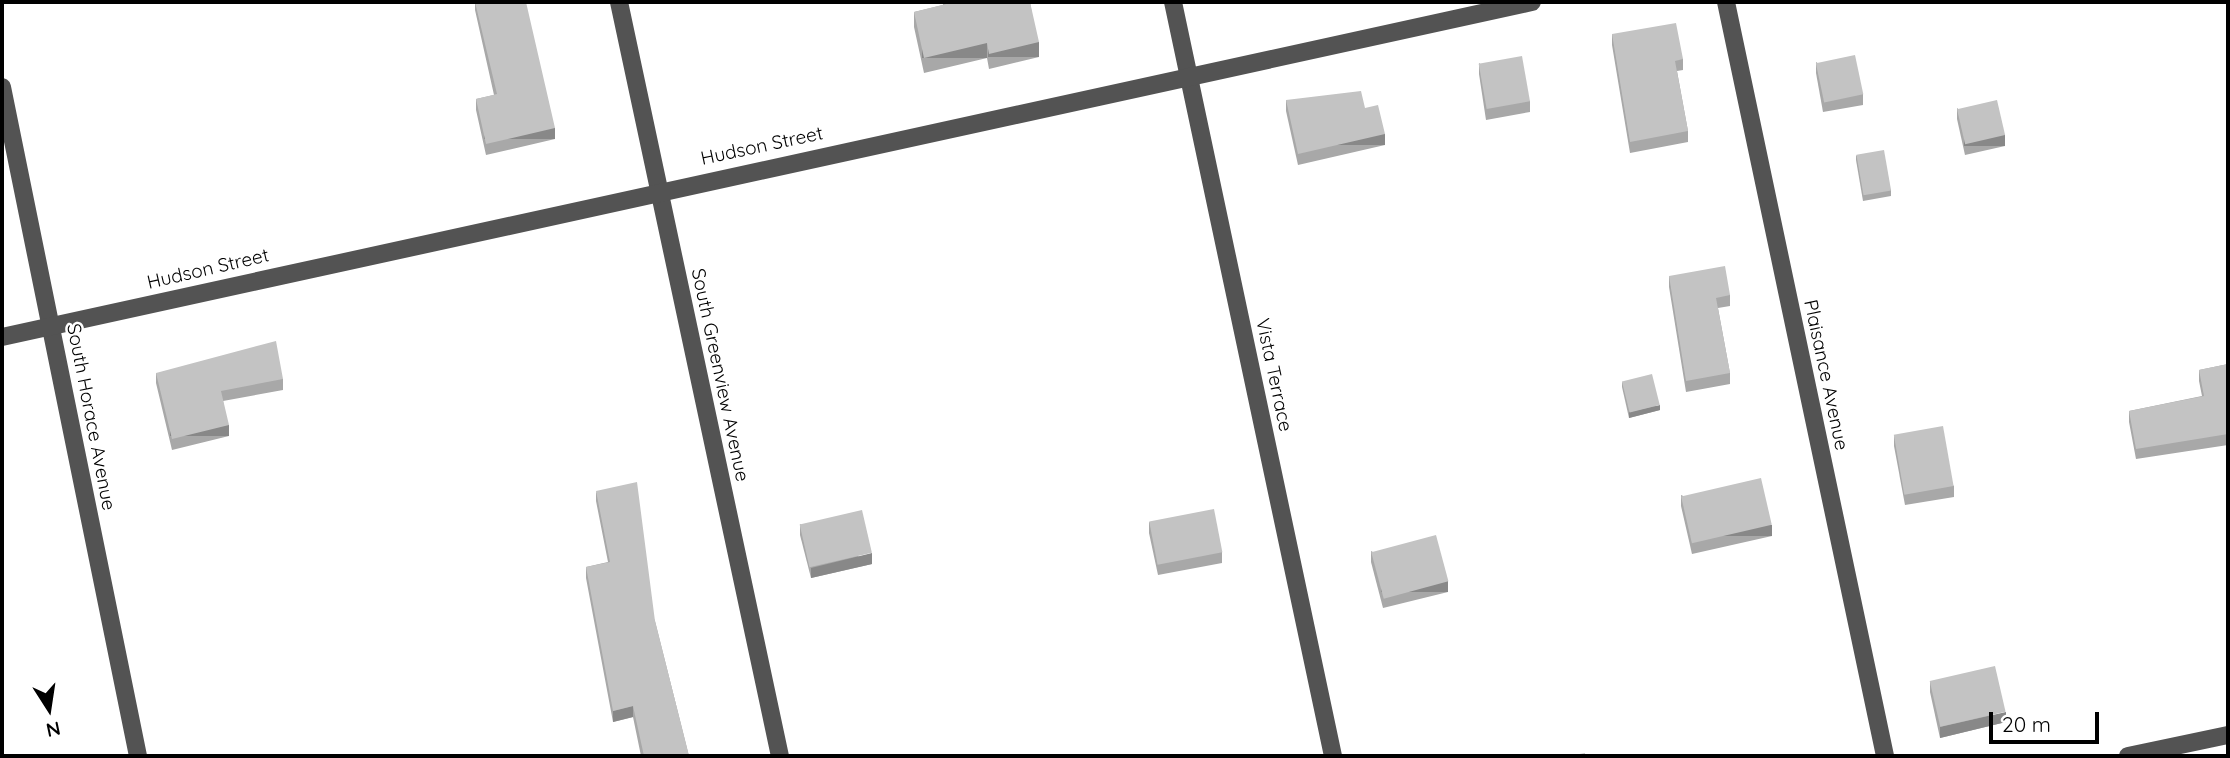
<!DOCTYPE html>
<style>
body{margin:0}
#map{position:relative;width:2230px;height:758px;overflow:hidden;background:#fff;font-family:Quicksand,sans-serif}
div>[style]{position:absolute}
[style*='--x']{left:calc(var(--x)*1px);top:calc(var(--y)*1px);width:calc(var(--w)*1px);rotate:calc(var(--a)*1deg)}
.minor>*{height:18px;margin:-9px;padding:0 9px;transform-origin:9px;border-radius:9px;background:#535353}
.wall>*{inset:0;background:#a8a8a8}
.shaded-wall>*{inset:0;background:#888;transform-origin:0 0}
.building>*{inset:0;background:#c3c3c3;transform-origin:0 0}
span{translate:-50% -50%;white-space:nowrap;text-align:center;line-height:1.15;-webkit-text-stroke:5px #fff;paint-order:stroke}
.street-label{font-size:19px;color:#000}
.frame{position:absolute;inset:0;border:4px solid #000;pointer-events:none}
.north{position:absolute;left:14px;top:674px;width:70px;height:70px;-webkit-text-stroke:5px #fff;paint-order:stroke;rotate:168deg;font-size:19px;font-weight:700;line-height:28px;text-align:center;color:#000}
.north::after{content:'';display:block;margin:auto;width:24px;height:32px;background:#000;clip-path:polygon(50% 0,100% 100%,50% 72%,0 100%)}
.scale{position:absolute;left:1989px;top:712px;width:110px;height:32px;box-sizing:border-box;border:4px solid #000;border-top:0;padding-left:9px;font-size:21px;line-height:24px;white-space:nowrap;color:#000;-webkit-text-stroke:5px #fff;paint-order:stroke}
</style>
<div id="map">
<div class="minor">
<i style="--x:619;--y:2;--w:771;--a:77.95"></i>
<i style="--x:1173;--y:2;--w:771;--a:78.02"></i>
<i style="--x:1726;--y:2;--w:771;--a:78.09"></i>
<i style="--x:2;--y:87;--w:683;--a:78.51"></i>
<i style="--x:2;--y:337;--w:1566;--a:-12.35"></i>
<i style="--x:2128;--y:756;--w:102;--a:-11.9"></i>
</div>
<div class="wall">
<i style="clip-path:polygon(475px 2px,555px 139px,486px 155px,476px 110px,476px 99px,494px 95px,475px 10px)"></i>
<i style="clip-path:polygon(943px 2px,1030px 2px,1039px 57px,989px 69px,987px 58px,924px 73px,914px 27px,914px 12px,943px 5px)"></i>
<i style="clip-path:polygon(1612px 34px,1683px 59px,1683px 70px,1677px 71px,1688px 131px,1688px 142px,1630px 153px,1612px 45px)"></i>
<i style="clip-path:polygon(1816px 62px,1863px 94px,1863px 105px,1823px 112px,1816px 73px)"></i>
<i style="clip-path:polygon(1479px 63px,1530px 101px,1530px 112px,1486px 120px,1479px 74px)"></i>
<i style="clip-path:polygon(1286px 100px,1365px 108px,1385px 145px,1298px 165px,1286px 111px)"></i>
<i style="clip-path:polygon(1957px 108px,2005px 146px,1965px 155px,1957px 119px)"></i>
<i style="clip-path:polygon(1856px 155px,1891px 190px,1891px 196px,1863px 201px,1856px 160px)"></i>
<i style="clip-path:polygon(1669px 276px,1730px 295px,1730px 306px,1718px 308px,1730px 373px,1730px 384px,1686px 392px,1669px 287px)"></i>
<i style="clip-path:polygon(2228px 364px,2228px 445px,2136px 459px,2129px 422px,2129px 411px,2202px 396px,2199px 381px,2199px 370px)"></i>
<i style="clip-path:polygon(156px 373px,283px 379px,283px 390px,223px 401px,229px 436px,172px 450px,156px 383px)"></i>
<i style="clip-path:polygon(1622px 382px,1660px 410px,1629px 418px,1622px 387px)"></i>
<i style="clip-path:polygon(1894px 436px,1954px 486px,1954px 497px,1905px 505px,1894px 446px)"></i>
<i style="clip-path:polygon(596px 491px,655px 621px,689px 756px,641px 756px,633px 717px,613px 722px,586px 578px,586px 567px,608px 562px,596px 501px)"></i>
<i style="clip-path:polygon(1681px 495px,1772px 536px,1692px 554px,1681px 506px)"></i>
<i style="clip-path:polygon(1149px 522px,1222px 552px,1222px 563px,1158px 575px,1149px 533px)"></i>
<i style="clip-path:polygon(800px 524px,872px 564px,811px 578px,800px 535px)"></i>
<i style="clip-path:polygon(1371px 551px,1448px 592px,1383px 608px,1371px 562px)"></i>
<i style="clip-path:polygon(1930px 681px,2006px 722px,1940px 738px,1930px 692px)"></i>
</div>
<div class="shaded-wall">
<i style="left:1039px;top:42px;width:15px;height:51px;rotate:90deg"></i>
<i style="left:987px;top:43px;width:15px;height:65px;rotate:90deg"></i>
<i style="left:555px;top:128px;width:11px;height:71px;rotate:90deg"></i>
<i style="left:1385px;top:134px;width:11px;height:89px;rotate:90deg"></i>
<i style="left:2005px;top:135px;width:11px;height:41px;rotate:90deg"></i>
<i style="clip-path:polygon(1660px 405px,1660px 410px,1629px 418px,1629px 412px)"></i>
<i style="left:229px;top:425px;width:11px;height:59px;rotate:90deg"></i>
<i style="left:1772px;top:525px;width:11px;height:82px;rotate:90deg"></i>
<i style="clip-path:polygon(872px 553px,872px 564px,811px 578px,811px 568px)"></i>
<i style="left:1448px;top:581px;width:11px;height:67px;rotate:90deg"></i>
<i style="clip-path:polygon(633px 706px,633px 717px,613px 722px,613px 711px)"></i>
<i style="clip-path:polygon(2006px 712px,2006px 722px,1940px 738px,1940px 727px)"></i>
</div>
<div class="building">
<i style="clip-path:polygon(475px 2px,526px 2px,555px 128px,486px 144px,476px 99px,497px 94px)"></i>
<i style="clip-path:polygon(946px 2px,1030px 2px,1039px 42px,989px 54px,987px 43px,924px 58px,914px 12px,946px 4px)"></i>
<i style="clip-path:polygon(1676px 23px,1683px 59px,1675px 61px,1688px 131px,1630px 142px,1612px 34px)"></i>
<i style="left:1855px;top:55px;width:40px;height:40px;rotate:78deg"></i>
<i style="left:1522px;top:56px;width:46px;height:44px;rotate:80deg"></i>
<i style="clip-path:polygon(1361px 91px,1365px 108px,1378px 105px,1385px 134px,1298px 154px,1286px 100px)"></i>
<i style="left:1997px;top:100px;width:36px;height:41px;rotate:77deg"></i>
<i style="left:1884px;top:150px;width:41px;height:28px;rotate:80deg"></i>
<i style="clip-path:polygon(1725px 266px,1730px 295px,1716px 298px,1730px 373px,1686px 381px,1669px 276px)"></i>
<i style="clip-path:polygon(276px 341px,283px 379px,221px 391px,229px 425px,172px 439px,156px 373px)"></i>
<i style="clip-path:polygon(2228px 364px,2228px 434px,2136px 449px,2129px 411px,2204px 396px,2199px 370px)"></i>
<i style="left:1652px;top:374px;width:32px;height:31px;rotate:76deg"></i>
<i style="left:1943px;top:426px;width:61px;height:50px;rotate:80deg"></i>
<i style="left:1761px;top:478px;width:48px;height:82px;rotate:77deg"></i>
<i style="clip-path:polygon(637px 482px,655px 621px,689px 756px,644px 756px,633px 706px,613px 711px,586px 567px,610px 562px,596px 491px)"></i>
<i style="left:1214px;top:509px;width:44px;height:66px;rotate:79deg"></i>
<i style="left:862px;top:510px;width:44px;height:64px;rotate:77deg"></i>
<i style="left:1436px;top:535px;width:48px;height:67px;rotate:75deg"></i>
<i style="left:1995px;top:666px;width:47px;height:67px;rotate:77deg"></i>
<i style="clip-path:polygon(1585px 753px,1585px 756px,1569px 756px)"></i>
</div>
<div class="street-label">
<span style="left:762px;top:146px;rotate:-12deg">Hudson Street</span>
<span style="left:208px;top:269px;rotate:-13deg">Hudson Street</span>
<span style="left:720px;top:375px;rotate:78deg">South Greenview Avenue</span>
<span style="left:1274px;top:375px;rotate:78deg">Vista Terrace</span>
<span style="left:1826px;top:375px;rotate:78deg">Plaisance Avenue</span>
<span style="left:91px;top:417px;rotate:79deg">South Horace Avenue</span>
</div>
<div class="frame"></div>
<div class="north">N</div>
<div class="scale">20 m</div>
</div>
